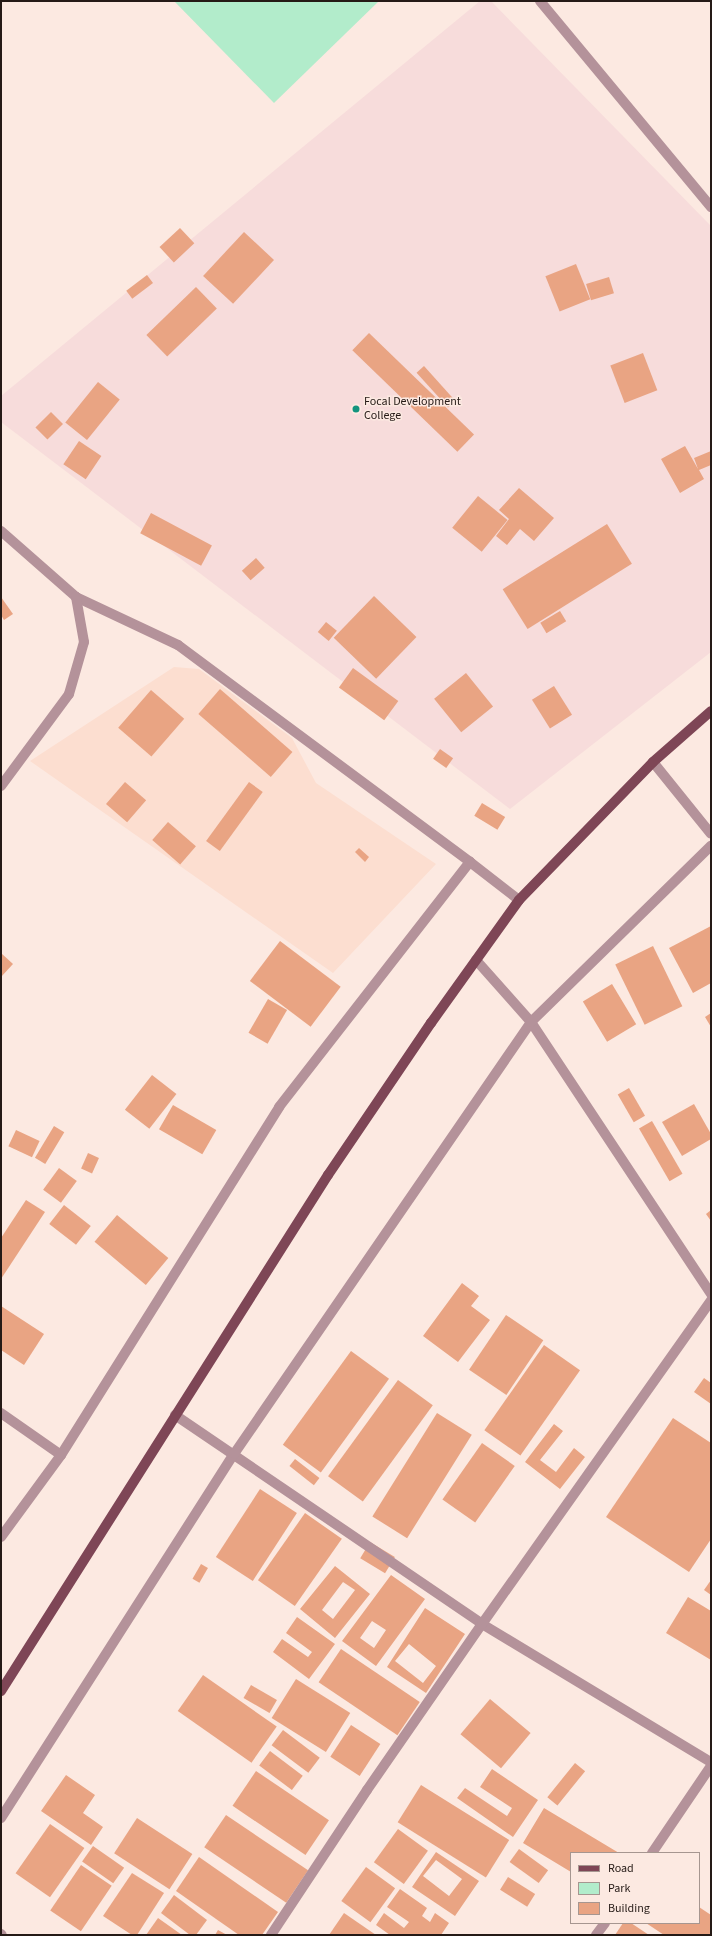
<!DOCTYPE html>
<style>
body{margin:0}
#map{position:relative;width:712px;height:1936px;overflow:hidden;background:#fce9e1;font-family:"Source Sans 3",sans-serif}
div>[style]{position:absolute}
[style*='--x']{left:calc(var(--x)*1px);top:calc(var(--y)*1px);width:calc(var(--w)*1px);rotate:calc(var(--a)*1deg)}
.built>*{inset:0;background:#fcded0}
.education>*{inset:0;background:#f7dcdb}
.green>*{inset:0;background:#b2eccb}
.building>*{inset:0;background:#e9a483;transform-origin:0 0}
.minor>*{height:10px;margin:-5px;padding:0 5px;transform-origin:5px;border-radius:5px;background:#b4929a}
.major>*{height:10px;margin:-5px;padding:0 5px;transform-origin:5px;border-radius:5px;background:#7e4656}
.dots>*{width:11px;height:11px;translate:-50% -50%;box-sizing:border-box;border:2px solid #fce9e1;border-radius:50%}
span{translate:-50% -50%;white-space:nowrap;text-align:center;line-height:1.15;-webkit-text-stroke:3px #fce9e1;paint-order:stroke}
.poi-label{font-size:12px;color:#251a16}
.left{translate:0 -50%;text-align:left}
.frame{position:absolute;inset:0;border:2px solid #251a16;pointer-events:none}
.legend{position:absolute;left:570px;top:1852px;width:130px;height:72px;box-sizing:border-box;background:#fce9e1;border:1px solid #a69690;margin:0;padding:5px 7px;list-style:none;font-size:12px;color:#251a16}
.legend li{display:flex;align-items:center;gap:8px;height:20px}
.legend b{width:20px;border:1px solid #a69690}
</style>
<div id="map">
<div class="built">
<i style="clip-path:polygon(174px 667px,199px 669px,292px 738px,316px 783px,436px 864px,333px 973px,30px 761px)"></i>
</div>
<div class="education">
<i style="clip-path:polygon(480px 1px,491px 1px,711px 226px,711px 652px,510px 809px,1px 422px,1px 396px)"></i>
</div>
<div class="green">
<i style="clip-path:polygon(174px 1px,379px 1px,274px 103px)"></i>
</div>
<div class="building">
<i style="left:180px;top:228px;width:21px;height:28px;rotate:47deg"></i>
<i style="left:244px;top:232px;width:41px;height:60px;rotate:43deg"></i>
<i style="left:576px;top:264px;width:38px;height:33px;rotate:68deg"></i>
<i style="left:147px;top:275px;width:10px;height:26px;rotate:53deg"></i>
<i style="left:609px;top:277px;width:17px;height:24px;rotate:73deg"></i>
<i style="left:196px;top:287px;width:30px;height:69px;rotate:46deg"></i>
<i style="left:369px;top:333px;width:146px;height:24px;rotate:44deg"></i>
<i style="left:643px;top:353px;width:40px;height:35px;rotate:69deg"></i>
<i style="left:424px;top:366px;width:47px;height:10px;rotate:48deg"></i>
<i style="left:98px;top:382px;width:28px;height:52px;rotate:39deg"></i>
<i style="left:51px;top:412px;width:17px;height:22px;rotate:45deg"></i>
<i style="left:79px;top:441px;width:27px;height:28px;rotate:34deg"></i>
<i style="clip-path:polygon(685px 446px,698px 469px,694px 458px,711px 451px,711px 465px,699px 470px,704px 479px,680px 493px,661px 459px)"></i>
<i style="clip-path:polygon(519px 488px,554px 518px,534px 541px,520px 529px,507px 545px,496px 536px,509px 519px,499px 510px)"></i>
<i style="left:478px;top:496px;width:38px;height:41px;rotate:39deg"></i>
<i style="left:151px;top:513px;width:69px;height:23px;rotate:28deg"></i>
<i style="left:607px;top:524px;width:47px;height:123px;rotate:58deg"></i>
<i style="left:256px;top:558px;width:13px;height:19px;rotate:48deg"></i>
<i style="left:374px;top:596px;width:59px;height:58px;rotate:44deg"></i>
<i style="clip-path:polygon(1px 597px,13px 614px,4px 620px,1px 615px)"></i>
<i style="left:560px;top:611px;width:12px;height:23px;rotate:59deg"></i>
<i style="left:326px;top:622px;width:14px;height:13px;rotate:39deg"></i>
<i style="left:353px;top:668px;width:56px;height:24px;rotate:36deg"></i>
<i style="left:466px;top:673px;width:43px;height:41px;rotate:51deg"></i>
<i style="left:554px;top:686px;width:34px;height:26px;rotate:58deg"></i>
<i style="left:220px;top:689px;width:96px;height:33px;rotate:41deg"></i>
<i style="left:151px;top:690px;width:44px;height:50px;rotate:41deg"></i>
<i style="left:440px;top:749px;width:16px;height:12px;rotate:35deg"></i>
<i style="left:125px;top:782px;width:28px;height:29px;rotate:41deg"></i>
<i style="left:249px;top:782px;width:17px;height:73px;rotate:36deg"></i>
<i style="left:482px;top:803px;width:27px;height:15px;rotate:31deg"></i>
<i style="left:168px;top:822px;width:37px;height:24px;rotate:41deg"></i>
<i style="clip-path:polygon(359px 848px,369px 857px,365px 862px,355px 852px)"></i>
<i style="clip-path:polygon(711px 926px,711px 983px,693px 993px,669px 948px)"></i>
<i style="left:280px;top:941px;width:76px;height:50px;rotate:37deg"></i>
<i style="left:653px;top:946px;width:67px;height:42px;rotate:64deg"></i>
<i style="clip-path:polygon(1px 953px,13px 964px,1px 977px)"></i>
<i style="left:612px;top:984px;width:47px;height:34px;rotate:59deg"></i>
<i style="left:268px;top:999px;width:22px;height:39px;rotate:30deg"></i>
<i style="clip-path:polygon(711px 1013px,711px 1027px,705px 1017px)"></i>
<i style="left:152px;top:1075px;width:31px;height:44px;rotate:38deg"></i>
<i style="left:629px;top:1088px;width:32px;height:13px;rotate:60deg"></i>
<i style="clip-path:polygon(694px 1104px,711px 1134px,711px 1139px,682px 1156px,662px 1122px)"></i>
<i style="left:173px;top:1105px;width:50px;height:28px;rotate:30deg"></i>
<i style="left:652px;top:1121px;width:61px;height:15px;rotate:60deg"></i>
<i style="left:54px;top:1126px;width:12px;height:37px;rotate:31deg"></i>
<i style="left:16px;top:1130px;width:26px;height:18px;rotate:25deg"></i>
<i style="left:88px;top:1153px;width:12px;height:17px;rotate:24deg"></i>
<i style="left:59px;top:1168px;width:22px;height:27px;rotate:36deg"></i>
<i style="clip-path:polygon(26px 1200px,45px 1212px,1px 1279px,1px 1238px)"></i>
<i style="left:64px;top:1205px;width:34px;height:24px;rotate:38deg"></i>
<i style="clip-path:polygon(711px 1210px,711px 1221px,706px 1214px)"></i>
<i style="left:117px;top:1215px;width:67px;height:35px;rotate:40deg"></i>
<i style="clip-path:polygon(462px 1283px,479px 1296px,471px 1306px,490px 1320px,458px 1362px,423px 1336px)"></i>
<i style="clip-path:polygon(1px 1306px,44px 1334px,24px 1365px,1px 1350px)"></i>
<i style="left:506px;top:1315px;width:45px;height:66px;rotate:34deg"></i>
<i style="left:544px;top:1345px;width:44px;height:104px;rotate:35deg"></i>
<i style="left:351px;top:1351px;width:47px;height:116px;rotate:36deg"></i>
<i style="clip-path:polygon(704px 1378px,711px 1383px,711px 1404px,694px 1392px)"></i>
<i style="left:398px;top:1380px;width:43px;height:119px;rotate:36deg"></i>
<i style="left:437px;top:1413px;width:41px;height:122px;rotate:32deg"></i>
<i style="clip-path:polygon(673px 1418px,711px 1443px,711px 1539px,689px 1572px,606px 1517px)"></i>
<i style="clip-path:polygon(554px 1424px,563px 1431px,540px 1460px,556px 1472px,574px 1448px,585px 1457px,560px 1489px,525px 1462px)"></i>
<i style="left:482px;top:1443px;width:40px;height:69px;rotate:35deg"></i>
<i style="left:295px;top:1459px;width:31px;height:9px;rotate:38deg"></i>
<i style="left:260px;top:1489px;width:44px;height:81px;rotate:33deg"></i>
<i style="left:305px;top:1513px;width:45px;height:82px;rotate:35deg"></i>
<i style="left:370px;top:1542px;width:29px;height:19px;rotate:31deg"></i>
<i style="left:201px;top:1564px;width:8px;height:17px;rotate:30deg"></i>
<i style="clip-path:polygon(evenodd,335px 1566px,370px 1594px,335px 1638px,300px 1609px,335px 1566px,343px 1582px,355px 1590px,333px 1619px,322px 1610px,343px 1582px)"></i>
<i style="clip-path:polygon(evenodd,391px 1575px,425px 1599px,376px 1666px,342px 1641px,391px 1575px,372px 1621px,386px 1630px,374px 1648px,360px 1638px,372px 1621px)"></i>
<i style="clip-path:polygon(711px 1580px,711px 1595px,704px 1590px)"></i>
<i style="clip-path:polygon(688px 1597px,711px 1611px,711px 1660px,666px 1633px)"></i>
<i style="clip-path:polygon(evenodd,425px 1608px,465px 1634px,426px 1693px,387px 1667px,425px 1608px,409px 1644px,436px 1666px,423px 1683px,395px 1661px,409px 1644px)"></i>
<i style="clip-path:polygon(297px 1617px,335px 1644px,309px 1679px,273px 1652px,282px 1639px,308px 1657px,312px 1652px,286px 1633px)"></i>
<i style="left:341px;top:1649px;width:95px;height:40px;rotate:34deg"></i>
<i style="left:203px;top:1675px;width:90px;height:44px;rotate:35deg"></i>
<i style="left:296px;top:1679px;width:64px;height:46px;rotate:32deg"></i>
<i style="left:251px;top:1685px;width:30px;height:15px;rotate:30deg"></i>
<i style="left:490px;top:1699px;width:53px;height:46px;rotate:40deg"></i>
<i style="left:351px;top:1725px;width:35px;height:38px;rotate:33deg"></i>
<i style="left:283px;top:1730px;width:46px;height:19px;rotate:37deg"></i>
<i style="left:270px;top:1751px;width:41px;height:18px;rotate:37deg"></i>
<i style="left:575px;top:1763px;width:13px;height:44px;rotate:39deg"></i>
<i style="clip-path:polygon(492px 1769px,538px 1800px,513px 1837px,457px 1798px,465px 1788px,507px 1816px,512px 1808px,480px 1787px)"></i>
<i style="left:256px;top:1771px;width:88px;height:42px;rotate:34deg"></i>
<i style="clip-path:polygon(66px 1775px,95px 1795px,83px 1813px,103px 1827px,91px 1845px,41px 1811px)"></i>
<i style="left:421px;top:1785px;width:104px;height:44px;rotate:32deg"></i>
<i style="clip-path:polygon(544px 1808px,619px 1853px,571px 1853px,571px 1872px,523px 1843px)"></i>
<i style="left:226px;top:1815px;width:99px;height:39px;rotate:34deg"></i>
<i style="left:137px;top:1818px;width:66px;height:42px;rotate:33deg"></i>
<i style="left:50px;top:1824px;width:42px;height:60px;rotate:35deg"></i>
<i style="left:398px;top:1829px;width:37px;height:41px;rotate:36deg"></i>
<i style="left:93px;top:1846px;width:38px;height:19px;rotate:35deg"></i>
<i style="left:519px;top:1849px;width:36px;height:16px;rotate:36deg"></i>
<i style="clip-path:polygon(evenodd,436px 1852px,479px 1881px,455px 1916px,412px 1887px,436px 1852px,436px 1860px,462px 1879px,449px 1896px,423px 1876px,436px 1860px)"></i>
<i style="clip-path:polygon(199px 1857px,278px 1912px,262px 1935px,239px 1935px,176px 1891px)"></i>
<i style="left:81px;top:1865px;width:37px;height:55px;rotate:34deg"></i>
<i style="left:366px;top:1867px;width:36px;height:42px;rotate:36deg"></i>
<i style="clip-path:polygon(132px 1873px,164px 1893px,137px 1935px,132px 1935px,103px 1916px)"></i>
<i style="left:508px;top:1877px;width:32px;height:15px;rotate:32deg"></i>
<i style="clip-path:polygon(400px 1889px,427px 1908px,422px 1916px,430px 1922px,435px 1913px,449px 1923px,441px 1935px,390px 1935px,376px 1925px,384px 1913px,404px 1928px,409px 1922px,387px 1907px)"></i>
<i style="clip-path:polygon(174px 1895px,207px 1920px,196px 1935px,190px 1935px,161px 1913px)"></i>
<i style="clip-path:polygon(699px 1907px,711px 1915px,711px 1935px,664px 1935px,646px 1923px,699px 1923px)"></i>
<i style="clip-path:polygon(344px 1913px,376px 1935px,329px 1935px)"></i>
<i style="clip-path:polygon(158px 1918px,182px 1935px,146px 1935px)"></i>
<i style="clip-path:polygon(623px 1923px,631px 1923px,649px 1935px,615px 1935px)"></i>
<i style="clip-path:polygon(218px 1930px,227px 1935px,215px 1935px)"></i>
</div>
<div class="minor">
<i style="--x:540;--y:1;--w:268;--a:50.3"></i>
<i style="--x:1;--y:531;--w:100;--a:41.3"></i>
<i style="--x:76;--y:597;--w:113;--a:25.2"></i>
<i style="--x:178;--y:645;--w:364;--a:36.6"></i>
<i style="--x:470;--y:862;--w:62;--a:37.8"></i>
<i style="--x:653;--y:762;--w:92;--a:51.1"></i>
<i style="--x:1;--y:786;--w:114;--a:-53.5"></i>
<i style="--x:69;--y:694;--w:54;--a:-73.9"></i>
<i style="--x:84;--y:642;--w:46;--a:-100.1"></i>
<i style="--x:476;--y:960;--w:83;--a:48.4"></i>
<i style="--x:531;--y:1022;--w:326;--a:56.5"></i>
<i style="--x:1;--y:1413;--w:73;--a:35"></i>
<i style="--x:175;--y:1415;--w:371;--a:34.2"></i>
<i style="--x:482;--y:1624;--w:267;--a:31.1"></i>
<i style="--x:1;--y:1537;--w:102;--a:-53.8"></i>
<i style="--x:61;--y:1455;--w:411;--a:-57.9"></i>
<i style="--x:279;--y:1107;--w:311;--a:-52.1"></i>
<i style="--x:1;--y:1818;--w:432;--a:-57.4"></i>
<i style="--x:234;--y:1454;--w:524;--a:-55.49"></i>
<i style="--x:531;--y:1022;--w:252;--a:-44.4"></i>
<i style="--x:652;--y:1853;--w:105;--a:-55.9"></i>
<i style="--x:1;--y:1934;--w:1;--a:45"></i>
<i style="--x:271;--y:1935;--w:174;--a:-56.5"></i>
<i style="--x:367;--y:1790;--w:202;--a:-55.3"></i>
<i style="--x:482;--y:1624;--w:397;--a:-54.7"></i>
<i style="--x:596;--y:1935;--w:15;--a:-53"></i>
</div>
<div class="major">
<i style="--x:1;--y:1691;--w:611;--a:-57.64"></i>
<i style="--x:328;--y:1175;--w:184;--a:-55.9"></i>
<i style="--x:431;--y:1023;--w:151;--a:-54.4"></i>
<i style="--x:519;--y:900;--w:192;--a:-45.8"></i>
<i style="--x:653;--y:762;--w:77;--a:-41.3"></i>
</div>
<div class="dots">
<i style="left:356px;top:409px;background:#13947e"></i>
</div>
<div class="poi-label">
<span class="left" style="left:364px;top:409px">Focal Development<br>College</span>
</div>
<div class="frame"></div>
<ul class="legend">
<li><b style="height:5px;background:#7e4656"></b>Road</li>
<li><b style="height:11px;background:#b2eccb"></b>Park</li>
<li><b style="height:11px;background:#e9a483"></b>Building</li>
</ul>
</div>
